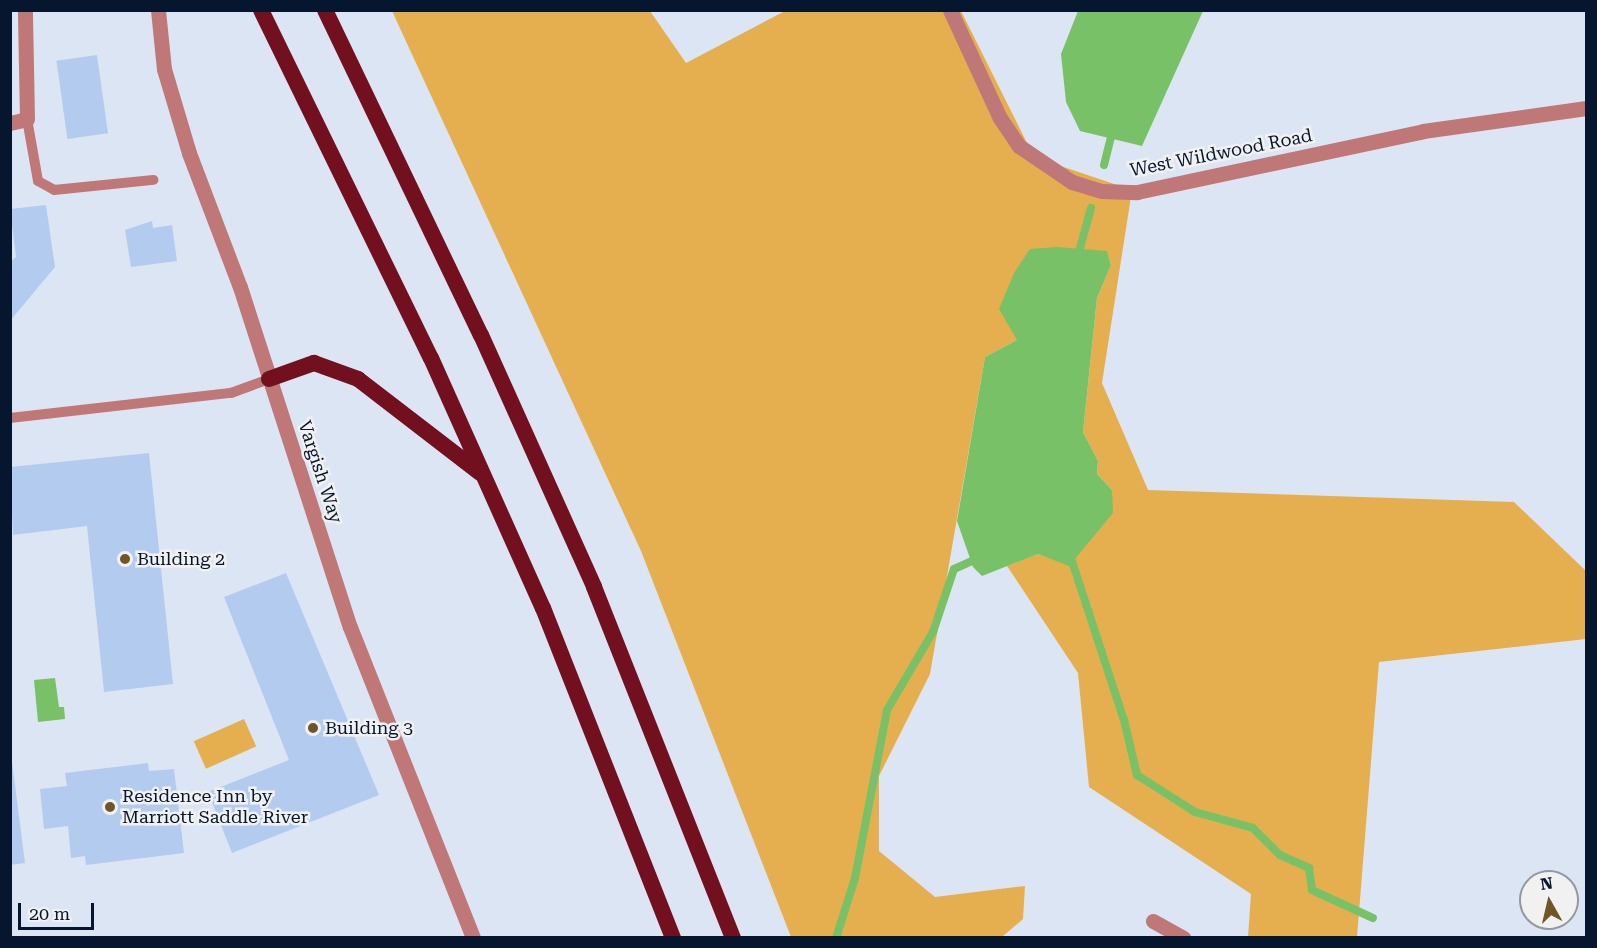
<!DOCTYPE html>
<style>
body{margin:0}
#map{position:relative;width:1597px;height:948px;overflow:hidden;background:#dce5f3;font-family:"Roboto Serif",serif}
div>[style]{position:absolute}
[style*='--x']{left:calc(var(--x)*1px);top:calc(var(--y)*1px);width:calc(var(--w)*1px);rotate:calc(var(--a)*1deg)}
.green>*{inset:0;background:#e5af4f;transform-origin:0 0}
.water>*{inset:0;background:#79c166}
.stream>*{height:8px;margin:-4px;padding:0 4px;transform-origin:4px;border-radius:4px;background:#79c166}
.building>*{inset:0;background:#b4cbf0;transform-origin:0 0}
.service>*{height:10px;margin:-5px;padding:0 5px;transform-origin:5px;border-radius:5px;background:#c07778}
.minor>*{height:15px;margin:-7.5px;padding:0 7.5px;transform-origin:7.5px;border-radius:7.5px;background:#c07778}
.trunk>*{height:16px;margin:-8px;padding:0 8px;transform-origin:8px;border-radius:8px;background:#721020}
.dots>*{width:16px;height:16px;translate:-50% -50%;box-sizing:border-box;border:3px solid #f1f1f1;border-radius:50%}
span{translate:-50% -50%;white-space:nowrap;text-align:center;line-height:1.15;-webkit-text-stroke:5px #f1f1f1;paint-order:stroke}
.street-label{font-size:18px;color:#07162f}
.poi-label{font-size:18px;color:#07162f}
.left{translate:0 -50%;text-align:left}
.frame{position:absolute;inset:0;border:12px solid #07162f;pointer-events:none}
.north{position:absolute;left:1519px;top:870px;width:60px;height:60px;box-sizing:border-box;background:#f1f1f1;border:2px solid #9399a3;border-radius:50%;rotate:352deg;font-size:16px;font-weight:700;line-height:24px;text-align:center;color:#07162f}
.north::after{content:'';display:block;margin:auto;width:21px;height:27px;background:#6f5527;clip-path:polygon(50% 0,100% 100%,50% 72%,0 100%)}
.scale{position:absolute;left:18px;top:903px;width:76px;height:27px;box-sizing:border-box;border:3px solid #07162f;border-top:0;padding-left:8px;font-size:18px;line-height:21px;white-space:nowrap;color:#07162f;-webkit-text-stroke:4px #f1f1f1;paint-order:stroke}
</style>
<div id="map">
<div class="green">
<i style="clip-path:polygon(392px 11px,650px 11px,686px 63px,785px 11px,961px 11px,1034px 157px,1132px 190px,1102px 383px,1148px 490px,1514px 502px,1586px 571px,1586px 639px,1379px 662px,1357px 937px,1248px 937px,1251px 894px,1089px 787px,1078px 673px,1007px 566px,1038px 554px,1069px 565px,1112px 490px,1097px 474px,1098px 461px,1083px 432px,1097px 298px,1111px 265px,1107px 252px,1080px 251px,1017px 340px,985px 357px,930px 674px,879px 776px,879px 851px,935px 897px,1025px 886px,1023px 919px,1002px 937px,791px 937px,641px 551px)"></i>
<i style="left:244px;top:719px;width:30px;height:55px;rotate:66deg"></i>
</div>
<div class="water">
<i style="clip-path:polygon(1078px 11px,1203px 11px,1142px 146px,1080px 131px,1066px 102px,1061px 54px)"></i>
<i style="clip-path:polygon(1057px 247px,1107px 251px,1111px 265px,1097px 298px,1083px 432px,1098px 461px,1097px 474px,1112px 490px,1113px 513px,1069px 566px,1038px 554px,982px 576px,973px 567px,957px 521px,985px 357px,1017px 340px,999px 309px,1014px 273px,1030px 249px)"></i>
<i style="clip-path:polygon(55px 678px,59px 707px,64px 707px,65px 719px,38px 722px,34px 680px)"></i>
</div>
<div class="stream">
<i style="--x:1104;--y:165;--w:37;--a:-76"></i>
<i style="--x:1077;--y:259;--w:53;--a:-74.6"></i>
<i style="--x:1069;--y:552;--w:177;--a:71.9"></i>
<i style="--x:1124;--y:720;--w:57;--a:76.7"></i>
<i style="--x:1137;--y:775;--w:69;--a:32.5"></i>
<i style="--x:1195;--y:812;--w:60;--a:15.4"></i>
<i style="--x:1253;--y:828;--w:38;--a:45"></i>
<i style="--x:1280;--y:855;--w:32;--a:24"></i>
<i style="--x:1309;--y:868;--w:22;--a:82"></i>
<i style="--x:1312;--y:890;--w:67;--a:24.7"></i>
<i style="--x:836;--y:938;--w:63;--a:-72.4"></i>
<i style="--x:855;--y:878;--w:171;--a:-79.2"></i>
<i style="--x:887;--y:710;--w:91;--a:-59.5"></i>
<i style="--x:933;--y:632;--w:66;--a:-71.6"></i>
<i style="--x:954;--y:569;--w:27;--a:-24"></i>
</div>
<div class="building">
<i style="left:97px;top:55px;width:79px;height:41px;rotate:82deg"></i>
<i style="clip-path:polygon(46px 205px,55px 267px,10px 321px,10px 262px,16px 257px,10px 209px)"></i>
<i style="clip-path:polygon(152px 221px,153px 228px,172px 225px,177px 261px,131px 267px,125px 230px)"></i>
<i style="clip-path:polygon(149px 453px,173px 684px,104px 692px,87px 526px,13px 535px,10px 467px)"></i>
<i style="clip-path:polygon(286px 573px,379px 795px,232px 853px,208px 792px,289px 760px,224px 597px)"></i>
<i style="clip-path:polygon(10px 746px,25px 863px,10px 865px)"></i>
<i style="clip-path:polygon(148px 763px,149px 771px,174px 769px,184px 853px,86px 865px,85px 856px,71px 858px,68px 826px,44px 829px,40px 789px,67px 786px,65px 773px)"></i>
</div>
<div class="service">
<i style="--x:27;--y:119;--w:63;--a:79.9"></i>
<i style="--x:38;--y:181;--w:18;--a:29"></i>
<i style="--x:54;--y:190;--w:100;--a:-5.8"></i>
<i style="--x:10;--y:418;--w:222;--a:-6.5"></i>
<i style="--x:231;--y:393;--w:40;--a:-20.2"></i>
</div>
<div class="minor">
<i style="--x:158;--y:10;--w:59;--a:84.2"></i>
<i style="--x:164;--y:69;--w:88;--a:73.4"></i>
<i style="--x:189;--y:153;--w:143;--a:69.2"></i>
<i style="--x:240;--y:287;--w:357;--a:72.1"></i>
<i style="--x:350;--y:627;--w:334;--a:68.4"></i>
<i style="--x:950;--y:10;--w:119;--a:65.2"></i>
<i style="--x:1000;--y:118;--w:34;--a:56"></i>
<i style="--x:1019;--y:146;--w:64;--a:34.2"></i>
<i style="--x:1072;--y:182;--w:31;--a:17"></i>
<i style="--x:1102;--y:191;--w:35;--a:2"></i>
<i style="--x:1137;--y:192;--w:292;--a:-12"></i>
<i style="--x:1423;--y:131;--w:165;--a:-8"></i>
<i style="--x:10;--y:123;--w:17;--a:-13"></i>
<i style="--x:27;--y:119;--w:109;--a:-91.1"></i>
<i style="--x:1153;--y:921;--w:35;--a:29"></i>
</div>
<div class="trunk">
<i style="--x:261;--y:10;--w:387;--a:64"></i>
<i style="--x:431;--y:358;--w:274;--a:65.9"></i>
<i style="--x:543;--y:608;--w:355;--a:68.5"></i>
<i style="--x:325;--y:10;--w:361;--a:64.4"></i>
<i style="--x:481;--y:335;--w:276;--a:65.8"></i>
<i style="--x:594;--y:587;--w:378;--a:68.4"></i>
<i style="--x:269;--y:379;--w:48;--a:-19.6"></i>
<i style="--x:314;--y:363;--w:47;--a:20"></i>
<i style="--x:358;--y:379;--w:154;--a:37.6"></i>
</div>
<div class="dots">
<i style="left:125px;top:559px;background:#6f5527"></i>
<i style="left:313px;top:728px;background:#6f5527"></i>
<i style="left:110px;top:807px;background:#6f5527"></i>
</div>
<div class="street-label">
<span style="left:1221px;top:153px;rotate:-11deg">West Wildwood Road</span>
<span style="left:320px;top:472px;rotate:72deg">Vargish Way</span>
</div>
<div class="poi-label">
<span class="left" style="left:137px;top:559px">Building 2</span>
<span class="left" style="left:325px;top:728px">Building 3</span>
<span class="left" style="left:122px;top:807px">Residence Inn by<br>Marriott Saddle River</span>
</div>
<div class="frame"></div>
<div class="north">N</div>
<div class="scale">20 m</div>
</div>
